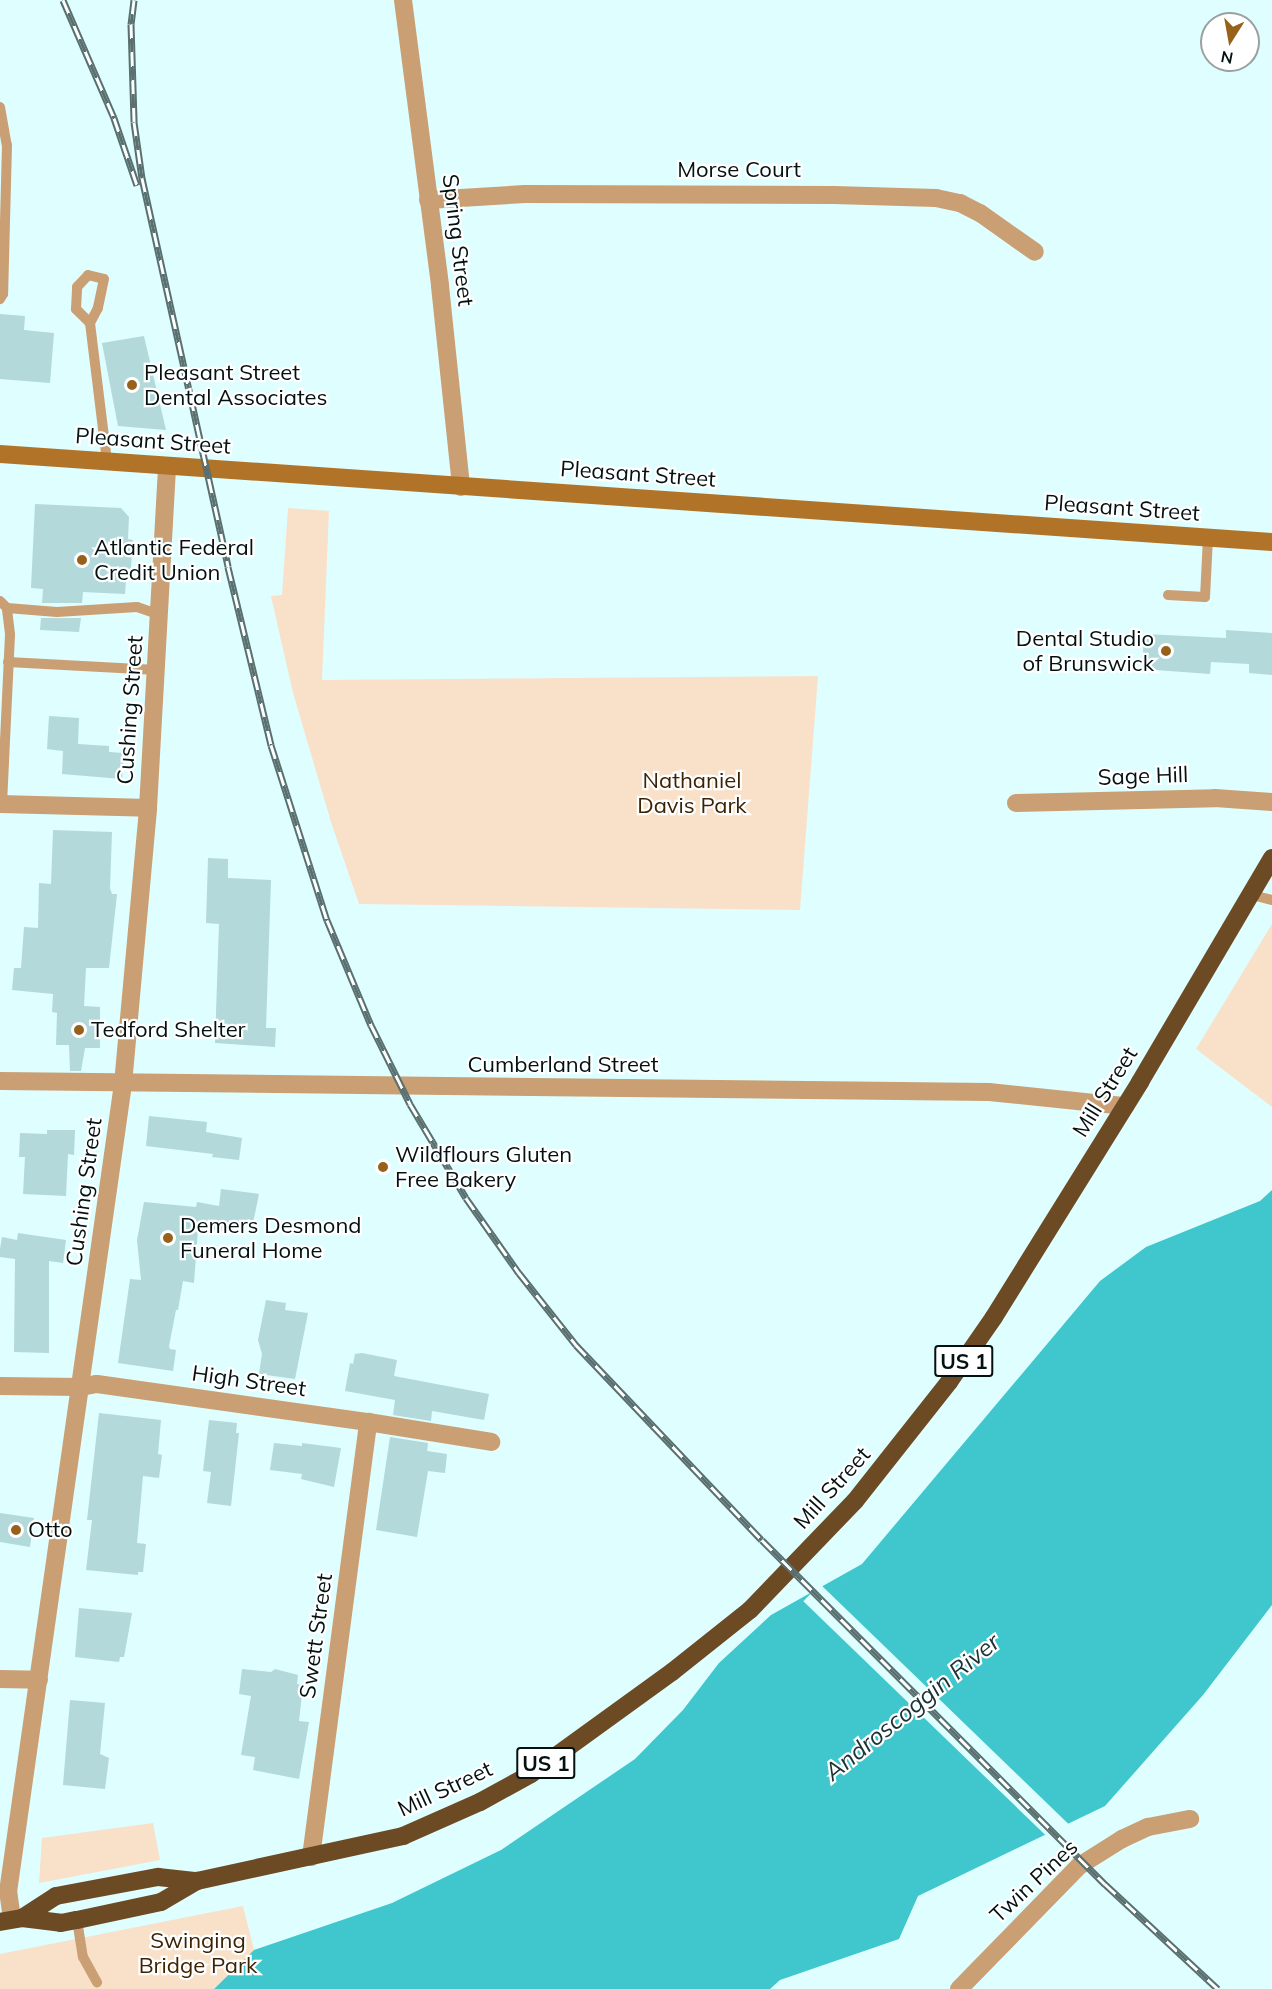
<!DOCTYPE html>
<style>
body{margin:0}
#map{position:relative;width:1272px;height:1989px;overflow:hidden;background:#defeff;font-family:Mulish,sans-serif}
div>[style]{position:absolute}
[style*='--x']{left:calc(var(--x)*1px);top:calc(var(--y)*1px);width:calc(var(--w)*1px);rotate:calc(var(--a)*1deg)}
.green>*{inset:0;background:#f9e1c9}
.water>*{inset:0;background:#40c6cd}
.pier>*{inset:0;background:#defeff;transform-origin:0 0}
.building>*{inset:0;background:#b3d9db}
.lane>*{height:10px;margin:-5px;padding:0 5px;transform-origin:5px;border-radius:5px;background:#c99f73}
.street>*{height:18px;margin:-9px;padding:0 9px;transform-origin:9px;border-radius:9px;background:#c99f73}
.secondary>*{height:18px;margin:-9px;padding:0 9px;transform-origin:9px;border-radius:9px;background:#b17327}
.highway>*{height:18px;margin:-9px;padding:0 9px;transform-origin:9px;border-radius:9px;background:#6b4a24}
.rail>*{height:7px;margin-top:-3.5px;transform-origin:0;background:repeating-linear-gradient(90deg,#fff 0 14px,#5a6f6f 0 28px);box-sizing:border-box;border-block:2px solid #5a6f6f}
.dots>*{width:16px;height:16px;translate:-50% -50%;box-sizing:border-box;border:3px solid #fff;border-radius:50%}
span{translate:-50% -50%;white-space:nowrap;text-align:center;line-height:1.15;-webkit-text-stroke:4.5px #fff;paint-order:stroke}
.shield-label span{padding:2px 4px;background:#fff;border:2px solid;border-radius:4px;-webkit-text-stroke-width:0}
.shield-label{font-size:21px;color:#041111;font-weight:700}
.street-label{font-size:22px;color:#041111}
.poi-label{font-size:22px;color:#041111}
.left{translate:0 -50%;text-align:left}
.right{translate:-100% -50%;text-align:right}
.park-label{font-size:22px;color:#3b2304}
.water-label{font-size:24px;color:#1b3133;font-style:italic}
.north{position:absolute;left:1200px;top:12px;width:60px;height:60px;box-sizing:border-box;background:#fff;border:2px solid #9ba0a0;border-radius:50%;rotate:191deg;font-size:16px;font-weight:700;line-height:24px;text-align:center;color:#041111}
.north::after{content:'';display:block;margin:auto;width:21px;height:27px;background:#98611b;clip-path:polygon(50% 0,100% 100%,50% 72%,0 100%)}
</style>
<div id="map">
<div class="green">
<i style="clip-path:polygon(288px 508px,329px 511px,322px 680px,818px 676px,800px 910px,359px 904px,331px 822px,293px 693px,271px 596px,282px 595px)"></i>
<i style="clip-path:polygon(1272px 924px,1272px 1107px,1196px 1049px)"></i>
<i style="clip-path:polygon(153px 1823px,160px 1860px,39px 1883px,42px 1838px)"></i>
<i style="clip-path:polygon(243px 1906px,254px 1950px,214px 1989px,0 1989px,0 1954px)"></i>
</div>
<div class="water">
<i style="clip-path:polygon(1272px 1190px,1272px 1605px,1203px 1695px,1105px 1806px,918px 1896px,899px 1939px,780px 1980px,770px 1989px,214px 1989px,254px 1950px,392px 1903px,501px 1850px,635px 1759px,683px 1710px,719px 1663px,771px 1615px,862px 1564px,1100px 1281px,1146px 1247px,1260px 1201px)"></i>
</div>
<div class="pier">
<i style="left:820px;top:1584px;width:348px;height:24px;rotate:44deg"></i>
</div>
<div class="building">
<i style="clip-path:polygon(0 314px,25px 316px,24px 330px,54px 333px,50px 383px,0 379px)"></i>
<i style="clip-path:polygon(144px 336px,166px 430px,118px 426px,102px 343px)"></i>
<i style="clip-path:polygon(35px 504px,121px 508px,129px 517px,128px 539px,133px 540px,130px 580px,126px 580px,125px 594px,83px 592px,82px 603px,42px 603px,43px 589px,31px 588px)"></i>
<i style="clip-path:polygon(41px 618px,81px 618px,79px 632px,40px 630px)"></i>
<i style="clip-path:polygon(1226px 630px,1272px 633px,1272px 675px,1249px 673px,1249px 664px,1211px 662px,1210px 674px,1142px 669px,1144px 634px,1226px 638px)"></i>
<i style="clip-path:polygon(49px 716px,79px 718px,78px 744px,109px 746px,109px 752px,124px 753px,122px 779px,62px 774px,63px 751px,47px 749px)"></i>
<i style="clip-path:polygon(53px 830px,112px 832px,110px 888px,112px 894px,117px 894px,109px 968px,86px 968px,84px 1006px,100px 1007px,100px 1048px,85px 1048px,81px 1071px,70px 1071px,69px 1045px,56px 1045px,57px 1013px,52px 1012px,53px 994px,12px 990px,14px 968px,21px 968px,24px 927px,38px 928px,39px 883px,51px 884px)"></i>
<i style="clip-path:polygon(208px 858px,228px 859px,228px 878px,271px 880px,266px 1028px,276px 1028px,275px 1047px,215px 1043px,219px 924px,206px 923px)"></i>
<i style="clip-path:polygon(149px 1116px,207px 1122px,206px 1132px,242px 1138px,239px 1160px,212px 1157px,213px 1154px,146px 1146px)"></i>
<i style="clip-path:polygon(47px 1130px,75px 1130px,74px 1155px,68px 1154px,66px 1196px,23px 1194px,25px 1157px,19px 1157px,20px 1133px,47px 1134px)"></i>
<i style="clip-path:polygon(221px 1189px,259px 1194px,253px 1223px,229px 1220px,228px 1231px,198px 1229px,194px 1283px,183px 1281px,178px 1310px,176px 1310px,169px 1346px,170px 1349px,176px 1350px,173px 1371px,118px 1363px,130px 1279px,141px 1280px,137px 1240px,144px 1202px,196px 1207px,197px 1202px,219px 1206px)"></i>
<i style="clip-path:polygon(18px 1233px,66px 1240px,63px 1263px,49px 1261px,49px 1353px,14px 1352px,15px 1259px,0 1257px,0 1249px,2px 1237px,17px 1240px)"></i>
<i style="clip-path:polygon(266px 1300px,286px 1303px,285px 1310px,308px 1313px,295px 1379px,259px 1374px,262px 1354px,258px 1340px)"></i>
<i style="clip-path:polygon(362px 1353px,397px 1360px,394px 1376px,489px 1394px,484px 1420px,432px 1411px,431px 1421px,393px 1415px,395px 1400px,345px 1391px,350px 1363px,353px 1364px,355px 1354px)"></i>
<i style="clip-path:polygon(99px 1413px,161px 1420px,158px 1454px,162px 1455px,159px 1478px,143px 1476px,137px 1543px,146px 1544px,143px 1572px,138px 1572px,138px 1575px,86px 1570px,92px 1520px,87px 1520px)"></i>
<i style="clip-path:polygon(209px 1420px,237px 1423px,236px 1433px,239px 1433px,231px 1506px,207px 1503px,211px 1472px,203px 1471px)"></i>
<i style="clip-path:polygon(390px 1437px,428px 1443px,427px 1451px,447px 1454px,445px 1473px,428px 1471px,417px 1537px,376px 1530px)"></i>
<i style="clip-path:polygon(274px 1443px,302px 1446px,302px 1443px,341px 1448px,334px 1487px,301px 1479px,302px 1474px,270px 1470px)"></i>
<i style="clip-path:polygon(0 1513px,34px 1518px,30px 1547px,0 1542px)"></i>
<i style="clip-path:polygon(79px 1608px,132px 1613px,124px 1657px,120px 1657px,119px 1662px,75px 1657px)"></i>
<i style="clip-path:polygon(242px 1669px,271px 1672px,275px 1669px,298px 1675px,297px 1684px,303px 1685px,299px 1721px,309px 1722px,299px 1779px,253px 1770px,255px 1757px,241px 1755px,251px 1696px,239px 1694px)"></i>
<i style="clip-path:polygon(70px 1700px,105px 1703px,100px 1754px,109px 1758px,105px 1789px,63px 1785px)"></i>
</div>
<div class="lane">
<i style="--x:0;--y:107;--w:39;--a:80"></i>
<i style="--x:7;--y:145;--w:149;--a:91.5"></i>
<i style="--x:3;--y:294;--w:6;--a:121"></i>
<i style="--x:90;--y:323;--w:20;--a:-135"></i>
<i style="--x:76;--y:309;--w:22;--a:-87"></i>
<i style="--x:77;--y:287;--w:16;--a:-47"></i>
<i style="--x:88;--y:275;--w:16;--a:14"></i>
<i style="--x:104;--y:279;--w:30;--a:102"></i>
<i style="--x:98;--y:308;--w:17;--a:118"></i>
<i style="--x:90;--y:323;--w:140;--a:83"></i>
<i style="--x:1168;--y:595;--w:37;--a:3"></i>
<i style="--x:1205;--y:597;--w:59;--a:-87.1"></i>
<i style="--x:0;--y:601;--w:10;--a:45"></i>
<i style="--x:7;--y:608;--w:50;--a:4.6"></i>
<i style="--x:57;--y:612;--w:80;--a:-3.6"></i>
<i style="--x:137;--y:607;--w:24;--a:19"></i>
<i style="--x:8;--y:662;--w:149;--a:3.1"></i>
<i style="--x:2;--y:804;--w:170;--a:-87.3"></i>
<i style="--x:10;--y:634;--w:26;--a:-97"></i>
<i style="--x:1252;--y:895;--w:21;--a:14"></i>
<i style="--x:77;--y:1920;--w:37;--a:81"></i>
<i style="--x:83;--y:1957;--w:29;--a:61"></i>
</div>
<div class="street">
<i style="--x:403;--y:0;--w:288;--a:82.6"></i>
<i style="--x:440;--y:286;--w:202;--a:84"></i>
<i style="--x:428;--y:200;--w:97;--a:-3.5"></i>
<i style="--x:525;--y:194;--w:309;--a:0.2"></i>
<i style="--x:834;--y:195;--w:102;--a:1.7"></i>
<i style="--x:936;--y:198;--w:25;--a:12"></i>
<i style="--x:960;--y:203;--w:22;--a:27"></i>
<i style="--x:980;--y:213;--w:67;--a:35.3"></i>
<i style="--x:1016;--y:803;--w:199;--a:-1.4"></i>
<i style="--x:1215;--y:798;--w:57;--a:4"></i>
<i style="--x:0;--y:804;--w:148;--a:1.5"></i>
<i style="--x:0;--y:1081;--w:989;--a:0.64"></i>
<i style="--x:989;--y:1092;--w:137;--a:5.9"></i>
<i style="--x:0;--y:1386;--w:81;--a:0.7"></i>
<i style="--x:81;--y:1387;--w:16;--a:-11"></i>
<i style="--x:97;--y:1384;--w:274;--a:8"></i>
<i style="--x:368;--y:1422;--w:125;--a:9.2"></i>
<i style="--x:0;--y:1679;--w:39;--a:1"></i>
<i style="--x:311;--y:1857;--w:439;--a:-82.5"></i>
<i style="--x:12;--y:1919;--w:27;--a:-98"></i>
<i style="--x:8;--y:1892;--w:816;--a:-81.9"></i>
<i style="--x:123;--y:1084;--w:277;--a:-84.8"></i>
<i style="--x:148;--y:808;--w:342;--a:-86.8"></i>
<i style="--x:959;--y:1989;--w:172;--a:-45.7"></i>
<i style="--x:1079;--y:1866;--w:51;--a:-32.1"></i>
<i style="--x:1122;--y:1839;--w:29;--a:-25"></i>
<i style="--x:1148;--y:1827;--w:43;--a:-10.8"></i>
</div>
<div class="secondary">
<i style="--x:0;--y:454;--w:1275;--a:3.96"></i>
</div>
<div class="highway">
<i style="--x:22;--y:1918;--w:40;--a:-32.9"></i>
<i style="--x:56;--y:1896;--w:104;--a:-10.6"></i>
<i style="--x:158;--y:1877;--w:39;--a:6"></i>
<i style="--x:0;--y:1922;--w:22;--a:-10"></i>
<i style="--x:22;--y:1918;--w:39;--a:7"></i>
<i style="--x:61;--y:1923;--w:16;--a:-11"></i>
<i style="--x:77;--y:1920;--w:86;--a:-12.1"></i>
<i style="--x:161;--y:1902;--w:42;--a:-30.3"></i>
<i style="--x:197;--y:1881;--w:211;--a:-12.3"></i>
<i style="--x:403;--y:1836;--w:84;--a:-23.8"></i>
<i style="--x:480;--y:1802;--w:58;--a:-28.8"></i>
<i style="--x:531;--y:1774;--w:174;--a:-35.9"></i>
<i style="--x:672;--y:1672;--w:100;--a:-38.5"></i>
<i style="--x:750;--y:1610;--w:151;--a:-46.1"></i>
<i style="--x:855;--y:1501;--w:152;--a:-51.7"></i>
<i style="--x:949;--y:1382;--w:79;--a:-55.3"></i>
<i style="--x:994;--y:1317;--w:277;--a:-58.1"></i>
<i style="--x:1140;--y:1082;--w:260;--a:-59.5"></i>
</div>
<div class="rail">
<i style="--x:63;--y:0;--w:129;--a:66.6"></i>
<i style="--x:114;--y:118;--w:71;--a:71.1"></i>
<i style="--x:134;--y:0;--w:24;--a:97"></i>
<i style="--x:131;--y:24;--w:98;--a:88.2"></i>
<i style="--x:134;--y:122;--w:57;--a:81.9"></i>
<i style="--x:142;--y:178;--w:398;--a:77.5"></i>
<i style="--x:228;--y:567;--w:183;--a:76.4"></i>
<i style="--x:271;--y:745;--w:184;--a:72.3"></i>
<i style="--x:327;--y:920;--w:114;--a:67.3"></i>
<i style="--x:371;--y:1025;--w:88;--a:63.7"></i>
<i style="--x:410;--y:1104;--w:109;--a:59.2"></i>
<i style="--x:466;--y:1198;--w:92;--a:54.8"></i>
<i style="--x:519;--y:1273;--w:92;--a:51.6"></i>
<i style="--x:576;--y:1345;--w:269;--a:46.4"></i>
<i style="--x:762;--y:1540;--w:486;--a:45.1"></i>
<i style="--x:1105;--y:1884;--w:154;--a:42.9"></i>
</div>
<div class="dots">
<i style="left:132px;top:385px;background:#98611b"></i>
<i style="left:82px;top:560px;background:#98611b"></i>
<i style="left:1166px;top:651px;background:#98611b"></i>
<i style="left:79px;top:1030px;background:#98611b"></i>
<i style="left:383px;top:1167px;background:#98611b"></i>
<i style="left:168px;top:1238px;background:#98611b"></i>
<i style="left:16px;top:1530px;background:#98611b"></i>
</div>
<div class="shield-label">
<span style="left:964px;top:1361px">US 1</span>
<span style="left:546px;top:1763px">US 1</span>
</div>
<div class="street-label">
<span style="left:739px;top:170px">Morse Court</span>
<span style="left:458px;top:240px;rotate:83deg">Spring Street</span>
<span style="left:153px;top:441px;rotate:4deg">Pleasant Street</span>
<span style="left:638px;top:474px;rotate:4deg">Pleasant Street</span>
<span style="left:1122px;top:508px;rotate:4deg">Pleasant Street</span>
<span style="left:130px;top:710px;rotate:-86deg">Cushing Street</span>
<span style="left:1143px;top:776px;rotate:-2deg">Sage Hill</span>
<span style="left:563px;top:1065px">Cumberland Street</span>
<span style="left:1105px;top:1092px;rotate:-58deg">Mill Street</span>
<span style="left:84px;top:1192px;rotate:-82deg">Cushing Street</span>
<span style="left:249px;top:1381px;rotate:8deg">High Street</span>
<span style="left:832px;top:1488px;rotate:-48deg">Mill Street</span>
<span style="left:316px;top:1636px;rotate:-82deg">Swett Street</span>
<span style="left:445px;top:1789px;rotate:-25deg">Mill Street</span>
<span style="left:1034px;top:1881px;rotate:-43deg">Twin Pines</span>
</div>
<div class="poi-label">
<span class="left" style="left:144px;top:385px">Pleasant Street<br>Dental Associates</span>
<span class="left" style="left:94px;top:560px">Atlantic Federal<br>Credit Union</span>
<span class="right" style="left:1154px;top:651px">Dental Studio<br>of Brunswick</span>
<span class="left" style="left:91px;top:1030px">Tedford Shelter</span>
<span class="left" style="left:395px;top:1167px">Wildflours Gluten<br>Free Bakery</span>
<span class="left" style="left:180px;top:1238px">Demers Desmond<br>Funeral Home</span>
<span class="left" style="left:28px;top:1530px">Otto</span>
</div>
<div class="park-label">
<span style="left:692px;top:793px">Nathaniel<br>Davis Park</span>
<span style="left:198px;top:1953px">Swinging<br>Bridge Park</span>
</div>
<div class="water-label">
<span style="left:912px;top:1707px;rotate:-39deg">Androscoggin River</span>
</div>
<div class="north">N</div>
</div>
